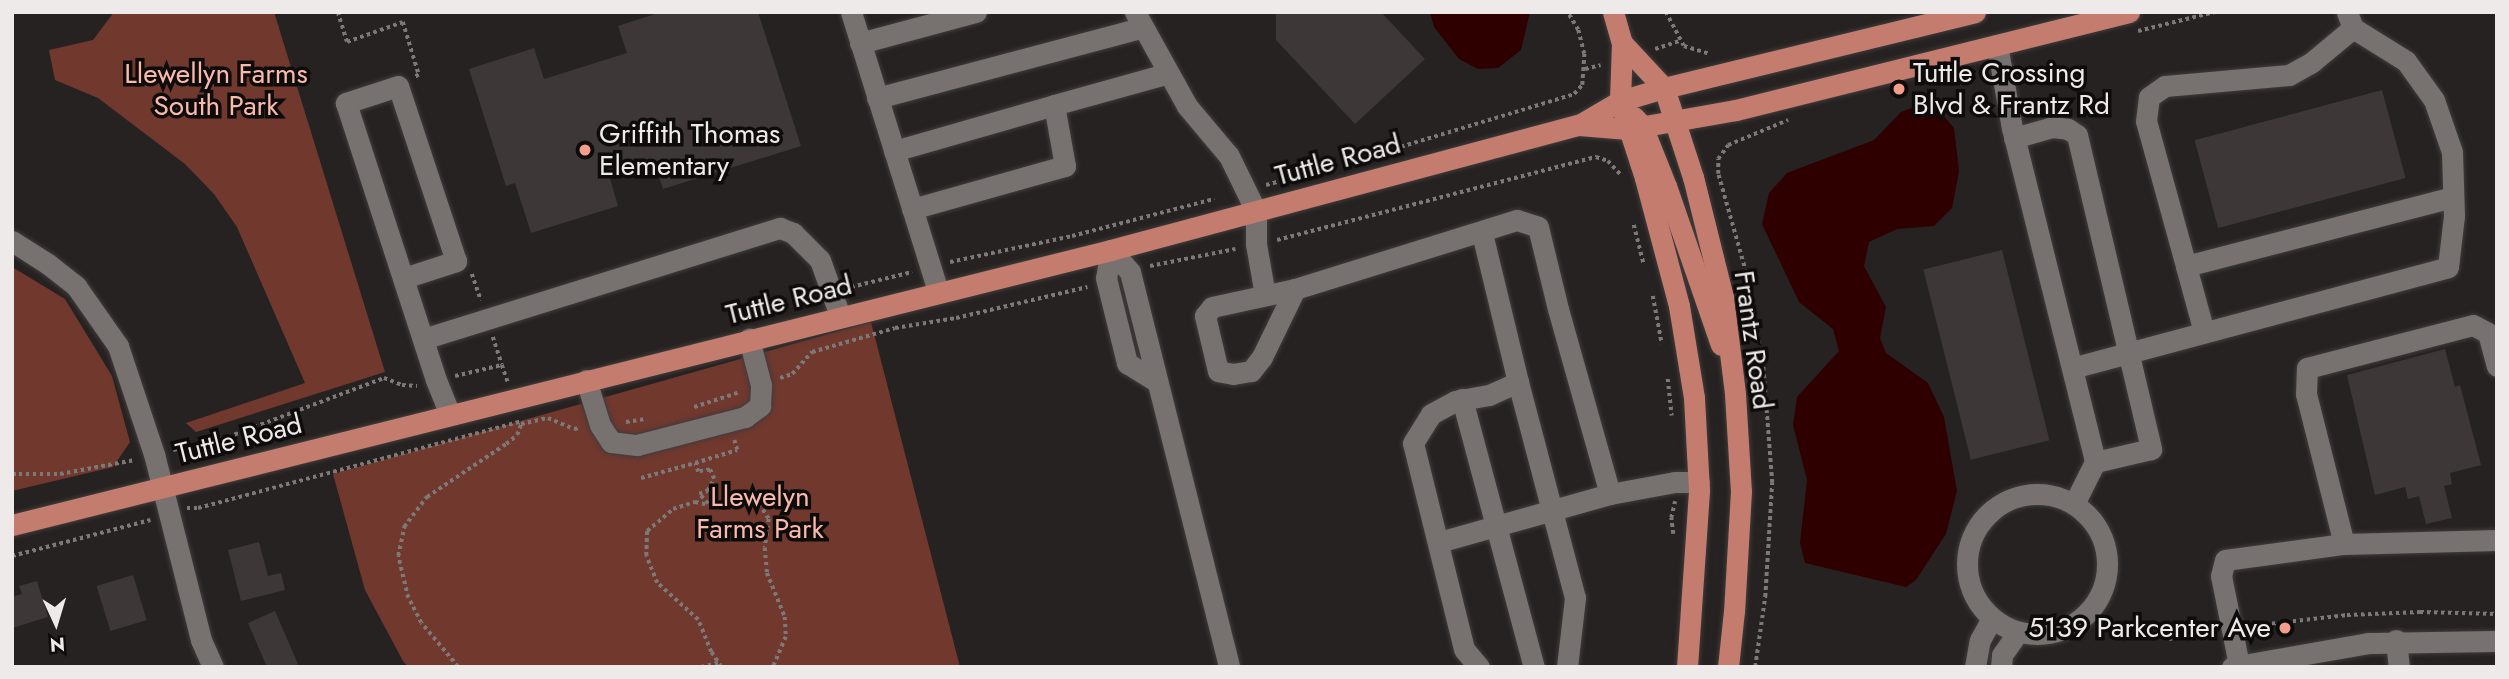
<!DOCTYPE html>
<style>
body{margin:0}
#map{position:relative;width:2509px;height:679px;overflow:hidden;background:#262221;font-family:Jost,sans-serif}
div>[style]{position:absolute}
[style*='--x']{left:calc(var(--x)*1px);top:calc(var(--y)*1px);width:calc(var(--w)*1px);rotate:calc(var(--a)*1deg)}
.green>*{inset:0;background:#71382e}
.water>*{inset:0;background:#2e0000}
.building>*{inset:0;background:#3d3837;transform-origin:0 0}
.path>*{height:3.5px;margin-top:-1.75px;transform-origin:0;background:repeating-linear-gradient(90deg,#7d7978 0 3.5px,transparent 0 7px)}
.roads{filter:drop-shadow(0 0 2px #403c3b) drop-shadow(0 0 2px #403c3b)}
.minor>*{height:21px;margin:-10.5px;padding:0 10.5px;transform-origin:10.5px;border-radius:10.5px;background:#777170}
.minor>.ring{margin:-10.5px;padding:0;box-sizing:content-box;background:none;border:21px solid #777170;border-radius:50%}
.major>*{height:21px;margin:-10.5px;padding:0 10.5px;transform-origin:10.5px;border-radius:10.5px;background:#c47c6f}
.dots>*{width:19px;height:19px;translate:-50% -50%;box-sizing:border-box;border:4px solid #0e0c0b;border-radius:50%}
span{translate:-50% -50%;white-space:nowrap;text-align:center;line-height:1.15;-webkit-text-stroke:7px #0e0c0b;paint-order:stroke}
.poi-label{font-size:28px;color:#edeae9}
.left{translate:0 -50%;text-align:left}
.right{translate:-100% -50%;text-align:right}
.park-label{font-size:28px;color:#fbb9ac}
.street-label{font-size:28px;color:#edeae9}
.frame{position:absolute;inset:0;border:14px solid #edeae9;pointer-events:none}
.north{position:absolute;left:21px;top:588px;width:70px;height:70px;-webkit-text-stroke:5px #0e0c0b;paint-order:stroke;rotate:176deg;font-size:19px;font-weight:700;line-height:28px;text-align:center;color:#edeae9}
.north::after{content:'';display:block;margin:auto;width:24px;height:32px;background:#edeae9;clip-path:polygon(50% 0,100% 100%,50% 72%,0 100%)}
</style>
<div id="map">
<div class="green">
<i style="clip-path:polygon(114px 12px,274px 12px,385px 372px,196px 432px,186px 423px,305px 383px,237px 227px,214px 194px,185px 164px,98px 98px,55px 80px,49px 50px,93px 40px)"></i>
<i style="clip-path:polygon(12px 267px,65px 299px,112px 376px,130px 442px,113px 467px,12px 491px)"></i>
<i style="clip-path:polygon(871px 322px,960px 667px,408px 667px,403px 661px,365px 590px,333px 474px)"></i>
</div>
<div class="water">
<i style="clip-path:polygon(1430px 12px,1530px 12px,1521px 50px,1498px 68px,1478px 69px,1459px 59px,1434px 27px)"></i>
<i style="clip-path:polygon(1914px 107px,1936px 107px,1954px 128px,1959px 171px,1952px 208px,1934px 226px,1897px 229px,1869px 242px,1864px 266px,1886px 307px,1880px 338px,1886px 353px,1928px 383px,1944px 417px,1957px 491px,1946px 534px,1916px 580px,1906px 587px,1805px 563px,1800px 543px,1807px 480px,1793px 425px,1797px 397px,1839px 351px,1833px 329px,1799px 302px,1762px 224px,1769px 193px,1787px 173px,1874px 140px,1901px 112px)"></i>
</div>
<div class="building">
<i style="clip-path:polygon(661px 12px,758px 12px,801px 146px,663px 189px,654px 160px,609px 175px,618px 206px,531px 233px,515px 183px,506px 186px,469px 69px,534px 48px,544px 79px,627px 53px,618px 26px)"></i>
<i style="clip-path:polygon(1276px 12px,1381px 12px,1425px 59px,1355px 124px,1276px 40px)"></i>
<i style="left:2382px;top:90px;width:91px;height:194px;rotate:75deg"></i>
<i style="left:2002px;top:250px;width:196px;height:81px;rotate:76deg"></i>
<i style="clip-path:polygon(2445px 349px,2455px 387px,2460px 385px,2481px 465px,2450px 473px,2452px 484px,2444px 486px,2452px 518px,2426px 524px,2419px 496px,2408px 499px,2405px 487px,2375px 495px,2347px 375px)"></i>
<i style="clip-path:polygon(259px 542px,268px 576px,281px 573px,285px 590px,241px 601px,228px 550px)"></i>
<i style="left:133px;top:575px;width:47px;height:38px;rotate:73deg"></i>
<i style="clip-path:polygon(37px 581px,48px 617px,12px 628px,12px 597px,22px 594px,19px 586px)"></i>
<i style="clip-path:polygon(275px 611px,298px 664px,292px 667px,267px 667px,248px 623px)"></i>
</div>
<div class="path">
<i style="--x:338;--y:12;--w:31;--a:73"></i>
<i style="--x:347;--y:42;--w:59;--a:-19.7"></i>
<i style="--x:403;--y:22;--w:55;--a:73.2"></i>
<i style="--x:419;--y:75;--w:4;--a:153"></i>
<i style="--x:1666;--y:12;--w:38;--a:62"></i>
<i style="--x:1684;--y:46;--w:27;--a:17"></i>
<i style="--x:2138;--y:31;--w:79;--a:-13.9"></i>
<i style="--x:1655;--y:49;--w:26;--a:-18"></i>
<i style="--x:1585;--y:69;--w:16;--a:-14"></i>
<i style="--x:1354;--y:161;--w:230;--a:-16.9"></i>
<i style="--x:1574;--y:94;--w:12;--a:-48"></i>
<i style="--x:1582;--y:85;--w:31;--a:-86"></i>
<i style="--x:1584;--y:54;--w:25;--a:-104"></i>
<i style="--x:1578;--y:30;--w:21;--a:-121"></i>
<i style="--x:1266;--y:185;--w:41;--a:-15.4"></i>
<i style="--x:1634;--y:225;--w:41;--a:76"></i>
<i style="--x:1277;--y:240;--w:330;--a:-14.6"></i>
<i style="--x:1596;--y:157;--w:13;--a:18"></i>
<i style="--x:1608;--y:161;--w:18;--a:47"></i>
<i style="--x:950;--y:262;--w:125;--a:-12"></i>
<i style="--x:1072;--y:236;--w:147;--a:-14.6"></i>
<i style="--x:1150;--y:266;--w:87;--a:-11.3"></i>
<i style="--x:472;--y:274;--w:28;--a:71"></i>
<i style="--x:851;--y:287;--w:63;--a:-13.8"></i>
<i style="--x:1653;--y:296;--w:49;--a:79.4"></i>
<i style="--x:493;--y:337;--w:29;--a:72"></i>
<i style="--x:455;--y:376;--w:48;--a:-13.2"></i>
<i style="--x:502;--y:365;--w:18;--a:71"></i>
<i style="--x:780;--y:378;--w:13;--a:-18"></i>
<i style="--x:792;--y:374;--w:30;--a:-48"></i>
<i style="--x:812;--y:352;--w:86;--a:-16.1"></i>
<i style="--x:895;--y:328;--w:62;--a:-9.3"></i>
<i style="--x:956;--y:318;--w:135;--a:-13.3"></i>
<i style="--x:1668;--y:379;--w:37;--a:84"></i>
<i style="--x:694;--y:407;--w:48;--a:-18.1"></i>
<i style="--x:626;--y:422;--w:20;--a:-9"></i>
<i style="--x:173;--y:450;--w:57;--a:-13.3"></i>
<i style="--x:228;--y:437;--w:167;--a:-20.7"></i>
<i style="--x:384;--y:378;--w:19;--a:21"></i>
<i style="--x:402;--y:385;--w:15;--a:4"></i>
<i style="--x:12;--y:474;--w:48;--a:0"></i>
<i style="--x:60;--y:474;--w:76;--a:-10.6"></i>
<i style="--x:641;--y:478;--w:56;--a:-15.5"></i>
<i style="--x:708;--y:504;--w:13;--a:-132"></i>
<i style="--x:699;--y:494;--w:9;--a:-21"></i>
<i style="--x:707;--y:491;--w:14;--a:-60"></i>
<i style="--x:714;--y:479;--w:10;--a:-114"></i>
<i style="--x:710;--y:470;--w:12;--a:171"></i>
<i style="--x:698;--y:472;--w:9;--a:-108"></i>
<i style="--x:695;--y:463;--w:44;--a:-17.2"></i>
<i style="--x:737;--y:450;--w:10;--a:-107"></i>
<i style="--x:187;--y:508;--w:11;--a:0"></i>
<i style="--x:198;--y:508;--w:333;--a:-15"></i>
<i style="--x:1673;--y:534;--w:16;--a:-97"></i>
<i style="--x:1671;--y:518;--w:17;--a:-77"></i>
<i style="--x:12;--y:556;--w:143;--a:-14.6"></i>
<i style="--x:2251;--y:626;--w:97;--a:-6.5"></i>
<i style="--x:2347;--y:615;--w:73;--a:-2.4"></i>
<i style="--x:2420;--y:612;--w:77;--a:1.5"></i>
<i style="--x:2169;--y:639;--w:44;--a:-10.5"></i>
<i style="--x:458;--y:667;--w:57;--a:-130.1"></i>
<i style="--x:421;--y:623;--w:28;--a:-117"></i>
<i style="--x:408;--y:598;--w:43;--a:-103.4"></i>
<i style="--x:398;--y:556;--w:30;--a:-78"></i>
<i style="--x:404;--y:527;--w:38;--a:-53"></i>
<i style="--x:427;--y:497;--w:95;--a:-33.9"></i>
<i style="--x:506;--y:444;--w:14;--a:-39"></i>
<i style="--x:517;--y:435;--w:12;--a:-70"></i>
<i style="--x:521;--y:424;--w:28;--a:-13"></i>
<i style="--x:548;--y:418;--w:28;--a:23"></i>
<i style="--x:574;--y:429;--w:6;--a:-9"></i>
<i style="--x:701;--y:667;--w:18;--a:-13"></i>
<i style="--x:721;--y:667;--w:18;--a:-124"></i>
<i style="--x:711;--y:652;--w:35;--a:-112"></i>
<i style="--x:698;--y:620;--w:55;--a:-137.9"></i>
<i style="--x:657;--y:583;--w:29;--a:-112"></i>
<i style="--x:646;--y:556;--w:25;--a:-88"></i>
<i style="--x:647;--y:531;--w:34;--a:-40"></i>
<i style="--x:673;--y:509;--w:23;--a:-18"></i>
<i style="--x:695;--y:502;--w:14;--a:12"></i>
<i style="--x:709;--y:505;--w:28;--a:-18"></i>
<i style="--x:736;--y:496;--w:24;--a:19"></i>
<i style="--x:759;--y:504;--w:18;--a:56"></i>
<i style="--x:769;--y:519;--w:29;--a:98"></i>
<i style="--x:765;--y:548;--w:25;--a:85"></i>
<i style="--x:767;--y:573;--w:48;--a:67.8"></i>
<i style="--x:785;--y:617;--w:20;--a:87"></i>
<i style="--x:786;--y:637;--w:33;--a:113"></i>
<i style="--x:1755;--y:667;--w:71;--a:-81.9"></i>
<i style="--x:1765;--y:597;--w:114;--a:-86.5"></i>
<i style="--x:1772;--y:483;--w:118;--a:-94.4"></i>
<i style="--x:1763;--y:365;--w:94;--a:-100.5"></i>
<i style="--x:1746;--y:273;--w:103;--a:-105.8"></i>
<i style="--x:1718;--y:174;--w:15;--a:-90"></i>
<i style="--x:1718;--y:159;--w:17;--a:-54"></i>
<i style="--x:1728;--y:145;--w:65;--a:-22.6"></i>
</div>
<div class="roads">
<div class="minor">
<i style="--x:851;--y:12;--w:293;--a:72.7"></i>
<i style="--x:1135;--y:12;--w:107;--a:61"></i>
<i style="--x:1187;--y:106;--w:65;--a:50"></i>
<i style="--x:1229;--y:156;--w:61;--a:63.9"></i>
<i style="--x:1256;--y:211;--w:33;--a:90"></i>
<i style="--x:1256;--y:244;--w:52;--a:80"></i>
<i style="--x:860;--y:43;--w:120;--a:-15"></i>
<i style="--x:1997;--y:45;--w:84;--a:79.8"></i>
<i style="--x:2012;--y:128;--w:344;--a:76"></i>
<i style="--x:2095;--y:462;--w:47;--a:116.6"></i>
<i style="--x:877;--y:98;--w:275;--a:-14.9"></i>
<i style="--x:2014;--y:138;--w:40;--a:-16"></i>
<i style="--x:2052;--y:127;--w:16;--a:7"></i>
<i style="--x:2068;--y:129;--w:11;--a:34"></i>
<i style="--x:2077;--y:135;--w:323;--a:76.7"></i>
<i style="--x:2151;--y:449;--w:57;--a:166.9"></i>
<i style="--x:894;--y:151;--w:166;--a:-16"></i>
<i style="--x:912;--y:209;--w:159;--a:-15.7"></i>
<i style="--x:1065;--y:166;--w:62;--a:-100.2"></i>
<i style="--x:1054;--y:105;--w:119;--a:-15.5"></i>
<i style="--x:12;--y:241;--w:43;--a:32.6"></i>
<i style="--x:48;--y:264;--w:36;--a:38"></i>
<i style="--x:76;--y:286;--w:73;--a:55"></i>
<i style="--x:118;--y:346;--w:114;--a:71.6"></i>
<i style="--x:154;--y:454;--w:192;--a:75.8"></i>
<i style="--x:201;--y:640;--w:30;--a:66"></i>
<i style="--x:1111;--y:250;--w:29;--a:49"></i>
<i style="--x:1130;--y:272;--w:407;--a:75.9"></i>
<i style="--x:1111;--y:250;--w:28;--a:100"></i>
<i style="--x:1106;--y:278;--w:88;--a:76.1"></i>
<i style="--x:1127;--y:363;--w:36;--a:32"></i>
<i style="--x:2186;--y:266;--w:150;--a:-105.4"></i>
<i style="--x:2146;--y:121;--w:24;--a:-83"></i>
<i style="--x:2149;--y:97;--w:19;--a:-35"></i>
<i style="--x:2165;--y:86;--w:124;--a:-5.1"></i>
<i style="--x:2289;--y:75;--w:26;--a:-29"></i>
<i style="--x:2312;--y:62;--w:53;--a:-39.7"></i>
<i style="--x:404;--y:278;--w:55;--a:-18.1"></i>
<i style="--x:456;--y:261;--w:184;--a:-108.3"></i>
<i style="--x:398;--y:86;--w:55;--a:161.9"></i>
<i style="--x:346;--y:103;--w:291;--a:72"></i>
<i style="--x:436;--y:380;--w:37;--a:68"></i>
<i style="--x:1295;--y:289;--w:76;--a:115.9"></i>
<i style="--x:1262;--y:357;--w:18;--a:128"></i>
<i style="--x:1251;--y:371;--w:18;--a:171"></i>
<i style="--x:1233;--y:374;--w:15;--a:-169"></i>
<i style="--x:1218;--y:371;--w:57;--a:-103.3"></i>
<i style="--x:1205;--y:316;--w:11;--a:-52"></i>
<i style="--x:1212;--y:307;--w:85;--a:-12.2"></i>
<i style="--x:1295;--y:289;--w:232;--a:-17.3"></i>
<i style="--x:1517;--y:220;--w:22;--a:18"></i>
<i style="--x:1538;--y:227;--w:84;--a:76.3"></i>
<i style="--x:1558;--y:309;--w:192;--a:74.3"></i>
<i style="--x:2204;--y:332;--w:68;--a:-105.3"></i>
<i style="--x:2186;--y:266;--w:276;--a:-14.5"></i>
<i style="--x:423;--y:339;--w:374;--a:-17.3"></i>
<i style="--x:780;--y:228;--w:14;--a:21"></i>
<i style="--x:793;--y:233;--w:38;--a:45"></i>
<i style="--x:820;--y:260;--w:59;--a:70.3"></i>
<i style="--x:2072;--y:368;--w:389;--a:-15"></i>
<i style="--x:2448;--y:267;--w:51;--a:-83.3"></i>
<i style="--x:2454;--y:216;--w:64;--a:-91.8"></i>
<i style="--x:2452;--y:152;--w:55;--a:-109.1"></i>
<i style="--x:2434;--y:100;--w:48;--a:-125.7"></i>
<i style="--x:2406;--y:61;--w:62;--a:-148.1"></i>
<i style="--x:2353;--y:28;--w:17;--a:-111"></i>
<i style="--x:586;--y:380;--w:47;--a:72.7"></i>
<i style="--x:600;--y:425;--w:20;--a:57"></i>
<i style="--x:611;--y:442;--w:26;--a:7"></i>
<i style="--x:637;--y:445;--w:112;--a:-14.5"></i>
<i style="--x:745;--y:417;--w:19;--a:-36"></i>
<i style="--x:760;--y:406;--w:21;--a:-87"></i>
<i style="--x:761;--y:385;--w:48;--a:-104.6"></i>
<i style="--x:1518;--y:382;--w:223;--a:75.2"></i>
<i style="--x:1575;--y:598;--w:69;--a:96.6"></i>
<i style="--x:1462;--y:399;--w:278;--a:75"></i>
<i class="ring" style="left:1967px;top:494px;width:119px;height:119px"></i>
<i style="--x:1439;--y:542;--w:178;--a:-15.7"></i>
<i style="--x:1610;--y:494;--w:66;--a:-10.5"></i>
<i style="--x:1675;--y:482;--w:24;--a:0"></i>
<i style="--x:2344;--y:544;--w:155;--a:-104.2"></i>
<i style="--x:2306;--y:394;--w:26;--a:-88"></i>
<i style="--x:2307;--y:368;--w:171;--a:-14.5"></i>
<i style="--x:2473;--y:325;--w:17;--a:28"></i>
<i style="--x:2488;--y:333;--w:34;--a:75"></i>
<i style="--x:2396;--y:640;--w:27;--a:84"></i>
<i style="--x:2239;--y:665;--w:91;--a:-101.4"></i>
<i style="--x:2221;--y:576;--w:16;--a:-76"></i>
<i style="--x:2225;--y:560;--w:120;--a:-7.7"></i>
<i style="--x:2344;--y:544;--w:153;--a:-1.5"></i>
<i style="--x:1479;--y:667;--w:23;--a:-130"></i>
<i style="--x:1464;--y:649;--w:212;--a:-103.9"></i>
<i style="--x:1413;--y:443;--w:34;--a:-58"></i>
<i style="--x:1431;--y:414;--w:27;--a:-28"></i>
<i style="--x:1455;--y:401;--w:35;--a:-10"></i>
<i style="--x:1489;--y:395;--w:32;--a:-24"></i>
<i style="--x:1518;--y:382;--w:153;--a:-103.6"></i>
<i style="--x:1975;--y:667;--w:27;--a:-80"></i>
<i style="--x:1980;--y:640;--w:25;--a:-61"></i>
<i style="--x:2001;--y:667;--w:12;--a:-85"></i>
<i style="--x:2002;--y:655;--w:28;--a:-55"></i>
<i style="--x:2232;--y:667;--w:138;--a:-10"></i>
<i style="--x:2368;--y:643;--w:129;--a:-0.9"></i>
</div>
<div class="major">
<i style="--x:1613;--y:12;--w:32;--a:74"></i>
<i style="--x:1622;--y:43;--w:58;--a:92"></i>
<i style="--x:1620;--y:101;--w:81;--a:72"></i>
<i style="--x:1645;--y:178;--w:132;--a:75.1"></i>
<i style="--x:1679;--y:306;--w:93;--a:80.7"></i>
<i style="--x:1694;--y:398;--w:93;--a:86.9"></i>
<i style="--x:1699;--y:491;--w:176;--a:93.9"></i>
<i style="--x:1622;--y:43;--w:62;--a:47"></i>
<i style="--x:1664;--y:88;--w:94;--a:72"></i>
<i style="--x:1693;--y:177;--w:124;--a:76"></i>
<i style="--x:1723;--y:297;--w:98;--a:82.9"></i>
<i style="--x:1735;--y:394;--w:97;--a:86.5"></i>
<i style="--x:1741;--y:491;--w:120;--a:93.3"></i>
<i style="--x:1734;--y:611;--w:56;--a:96.1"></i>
<i style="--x:1634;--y:117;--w:12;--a:48"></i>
<i style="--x:1642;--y:126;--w:65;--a:68.2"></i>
<i style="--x:1666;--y:186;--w:168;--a:70.9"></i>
<i style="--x:1579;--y:125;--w:49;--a:4.7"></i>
<i style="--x:1628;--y:129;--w:110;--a:-10"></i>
<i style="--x:1736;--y:110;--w:405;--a:-14"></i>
<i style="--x:12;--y:525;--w:1133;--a:-14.05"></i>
<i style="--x:1111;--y:250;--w:484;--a:-15"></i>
<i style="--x:1579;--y:125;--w:48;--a:-30.3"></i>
<i style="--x:1620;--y:101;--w:46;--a:-16.5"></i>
<i style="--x:1664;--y:88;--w:320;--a:-13.7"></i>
</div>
</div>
<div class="dots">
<i style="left:1899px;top:89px;background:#f49d8c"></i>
<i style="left:585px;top:150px;background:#f49d8c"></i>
<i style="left:2285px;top:628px;background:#f49d8c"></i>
</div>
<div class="poi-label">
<span class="left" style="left:1913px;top:89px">Tuttle Crossing<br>Blvd &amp; Frantz Rd</span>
<span class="left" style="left:599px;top:150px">Griffith Thomas<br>Elementary</span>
<span class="right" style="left:2271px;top:628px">5139 Parkcenter Ave</span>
</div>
<div class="park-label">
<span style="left:216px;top:90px">Llewellyn Farms<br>South Park</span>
<span style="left:760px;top:513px">Llewelyn<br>Farms Park</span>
</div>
<div class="street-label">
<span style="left:1338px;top:160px;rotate:-15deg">Tuttle Road</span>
<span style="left:789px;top:300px;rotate:-14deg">Tuttle Road</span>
<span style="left:1753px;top:340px;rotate:82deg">Frantz Road</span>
<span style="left:239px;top:439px;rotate:-14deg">Tuttle Road</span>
</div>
<div class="frame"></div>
<div class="north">N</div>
</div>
